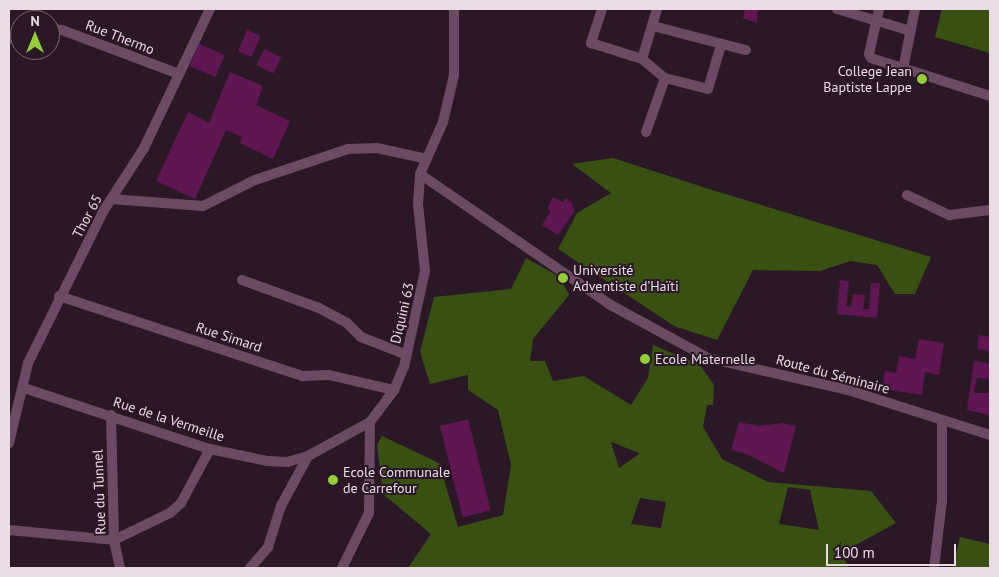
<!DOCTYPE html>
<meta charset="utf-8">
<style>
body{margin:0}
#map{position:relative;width:999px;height:577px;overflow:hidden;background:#2b1826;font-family:"PT Sans",sans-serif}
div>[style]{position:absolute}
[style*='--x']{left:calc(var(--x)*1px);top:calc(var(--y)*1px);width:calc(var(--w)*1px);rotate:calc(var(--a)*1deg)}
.green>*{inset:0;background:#385012}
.building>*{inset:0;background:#5f1653;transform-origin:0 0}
.street>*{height:10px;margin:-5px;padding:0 5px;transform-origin:5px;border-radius:5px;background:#6b4b64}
.dots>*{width:14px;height:14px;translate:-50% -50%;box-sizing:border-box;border:2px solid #2b1826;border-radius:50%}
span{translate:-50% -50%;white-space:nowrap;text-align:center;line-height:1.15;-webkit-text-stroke:4px #2b1826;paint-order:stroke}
.street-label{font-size:14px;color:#e9dce5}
.poi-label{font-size:14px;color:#e9dce5}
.right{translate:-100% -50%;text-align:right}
.left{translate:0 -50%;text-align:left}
.frame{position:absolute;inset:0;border:10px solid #e9dce5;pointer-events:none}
.north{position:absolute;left:10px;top:10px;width:50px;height:50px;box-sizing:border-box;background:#2b1826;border:1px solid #776672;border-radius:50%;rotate:0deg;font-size:14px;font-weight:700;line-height:20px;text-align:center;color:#e9dce5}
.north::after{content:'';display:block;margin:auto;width:18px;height:22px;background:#95cc3b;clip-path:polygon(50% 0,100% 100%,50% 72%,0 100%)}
.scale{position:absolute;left:826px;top:544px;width:130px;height:22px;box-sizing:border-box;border:2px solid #e9dce5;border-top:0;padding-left:6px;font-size:15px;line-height:18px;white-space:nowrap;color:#e9dce5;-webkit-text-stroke:4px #2b1826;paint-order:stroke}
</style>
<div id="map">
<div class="green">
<i style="clip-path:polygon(942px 9px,990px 9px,990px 53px,935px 37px)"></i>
<i style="clip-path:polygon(613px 158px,709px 189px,931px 257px,915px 294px,895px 294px,877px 265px,850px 261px,820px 271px,753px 270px,717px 340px,674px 326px,558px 249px,577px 213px,611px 193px,572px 164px)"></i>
<i style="clip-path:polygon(evenodd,526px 258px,560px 277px,569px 295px,533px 339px,530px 361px,545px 361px,553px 381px,584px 376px,631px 405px,648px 378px,653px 345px,700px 365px,714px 385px,713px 405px,707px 405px,703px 427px,722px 459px,768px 482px,871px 491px,896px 523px,841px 553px,849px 568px,408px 568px,431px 534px,383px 494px,377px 445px,382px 436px,439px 463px,458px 527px,503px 515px,511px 465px,498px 410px,468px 390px,468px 375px,430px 384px,420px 352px,434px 297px,511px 289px,526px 258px,611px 442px,639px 453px,639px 454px,619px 468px,611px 442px,526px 258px,788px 487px,810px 490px,819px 530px,779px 524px,788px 487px,526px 258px,640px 498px,666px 502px,661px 528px,631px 524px,640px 498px)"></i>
<i style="clip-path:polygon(960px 537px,990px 544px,990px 568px,953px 568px)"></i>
</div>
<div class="building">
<i style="clip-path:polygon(745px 9px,758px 9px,757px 23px,743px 18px)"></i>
<i style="left:247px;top:30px;width:15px;height:23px;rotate:23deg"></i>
<i style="left:199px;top:44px;width:28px;height:24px;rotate:23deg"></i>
<i style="left:264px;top:49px;width:19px;height:18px;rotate:25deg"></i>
<i style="clip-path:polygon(230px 72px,263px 86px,256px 105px,290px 121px,273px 159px,240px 143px,242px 137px,226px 130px,195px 199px,156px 181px,188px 112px,209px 123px)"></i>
<i style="clip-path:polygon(553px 197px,563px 202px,566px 198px,572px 203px,574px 212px,558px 235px,542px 225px,550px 212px,548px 207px)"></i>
<i style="clip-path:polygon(840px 280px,849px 281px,846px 306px,851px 307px,853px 294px,865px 295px,863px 309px,869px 309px,871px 283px,880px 283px,877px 318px,837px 314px)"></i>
<i style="clip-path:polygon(979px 335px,990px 337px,990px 351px,977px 349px)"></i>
<i style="clip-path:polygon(919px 339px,944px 343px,939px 375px,925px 372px,922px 395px,882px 389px,885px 371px,896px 373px,899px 356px,915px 359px)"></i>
<i style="clip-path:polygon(974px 361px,990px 364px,990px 379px,977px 378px,974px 393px,990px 393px,990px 415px,967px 410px)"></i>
<i style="left:468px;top:419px;width:94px;height:29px;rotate:76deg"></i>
<i style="clip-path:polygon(739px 422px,758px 426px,783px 423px,796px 426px,784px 473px,749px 455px,731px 450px)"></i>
</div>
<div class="street">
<i style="--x:602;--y:9;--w:36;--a:108"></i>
<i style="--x:591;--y:43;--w:53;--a:17.4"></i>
<i style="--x:642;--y:59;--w:30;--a:40"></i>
<i style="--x:665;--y:78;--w:44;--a:14.3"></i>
<i style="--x:708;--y:89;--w:46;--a:-73.5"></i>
<i style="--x:837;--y:9;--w:77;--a:16.6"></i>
<i style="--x:879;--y:9;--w:46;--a:102.5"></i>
<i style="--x:869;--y:54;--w:4;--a:63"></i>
<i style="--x:871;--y:58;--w:125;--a:17.7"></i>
<i style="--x:653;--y:26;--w:96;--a:14.5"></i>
<i style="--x:50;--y:29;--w:12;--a:5"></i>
<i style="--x:62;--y:30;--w:125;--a:20.6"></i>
<i style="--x:9;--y:39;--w:12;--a:-24"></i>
<i style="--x:642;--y:59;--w:52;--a:-73.3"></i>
<i style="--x:903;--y:69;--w:61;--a:-78.7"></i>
<i style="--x:646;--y:132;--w:57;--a:-70.6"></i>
<i style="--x:420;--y:174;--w:229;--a:34.5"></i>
<i style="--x:609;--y:304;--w:113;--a:28.6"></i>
<i style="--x:708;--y:358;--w:144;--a:12.9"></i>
<i style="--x:848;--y:390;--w:149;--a:17.6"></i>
<i style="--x:907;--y:195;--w:47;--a:25.5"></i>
<i style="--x:949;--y:215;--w:41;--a:-7"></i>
<i style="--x:111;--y:199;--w:92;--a:4.4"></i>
<i style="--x:203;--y:206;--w:58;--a:-26.6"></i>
<i style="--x:255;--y:180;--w:98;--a:-18.4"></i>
<i style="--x:348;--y:149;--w:29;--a:-2"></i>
<i style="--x:377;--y:148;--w:51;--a:12.4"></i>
<i style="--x:242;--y:280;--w:82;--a:20"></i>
<i style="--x:319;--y:308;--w:32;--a:28"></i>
<i style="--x:347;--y:323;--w:20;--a:45"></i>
<i style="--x:361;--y:337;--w:49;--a:21.4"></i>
<i style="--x:59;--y:296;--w:257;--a:18.2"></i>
<i style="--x:303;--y:376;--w:26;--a:-2"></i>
<i style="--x:329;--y:375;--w:67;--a:13"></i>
<i style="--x:24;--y:388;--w:196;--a:18.2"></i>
<i style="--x:210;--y:449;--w:58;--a:11.9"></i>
<i style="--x:267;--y:461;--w:20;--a:3"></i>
<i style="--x:287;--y:462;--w:22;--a:-16"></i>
<i style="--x:111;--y:415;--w:125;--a:88.6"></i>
<i style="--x:114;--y:540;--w:29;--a:78"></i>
<i style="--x:9;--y:443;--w:82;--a:-76.6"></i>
<i style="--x:28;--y:363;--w:171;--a:-63.6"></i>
<i style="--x:104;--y:210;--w:74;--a:-57.2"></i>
<i style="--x:144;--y:148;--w:154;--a:-64.6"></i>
<i style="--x:9;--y:530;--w:105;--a:5.4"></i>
<i style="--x:114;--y:540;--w:62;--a:-25.7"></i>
<i style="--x:170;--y:513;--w:15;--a:-42"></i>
<i style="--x:181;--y:503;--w:61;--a:-61.8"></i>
<i style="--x:250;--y:568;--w:28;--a:-49"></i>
<i style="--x:268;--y:547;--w:43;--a:-72.4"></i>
<i style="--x:281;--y:506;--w:57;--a:-61.6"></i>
<i style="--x:308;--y:456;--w:71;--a:-28.7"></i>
<i style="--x:370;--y:422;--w:40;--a:-53"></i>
<i style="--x:394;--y:390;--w:25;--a:-67"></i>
<i style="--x:404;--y:367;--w:98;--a:-77.7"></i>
<i style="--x:425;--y:271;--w:67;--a:-96"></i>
<i style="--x:418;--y:204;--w:30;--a:-86"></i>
<i style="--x:420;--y:174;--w:57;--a:-66.1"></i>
<i style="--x:443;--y:122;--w:48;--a:-76.8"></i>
<i style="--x:454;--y:75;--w:66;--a:-90"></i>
<i style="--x:342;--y:568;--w:61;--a:-63.9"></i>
<i style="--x:369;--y:513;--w:91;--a:-89.4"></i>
<i style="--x:934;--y:568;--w:67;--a:-83.2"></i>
<i style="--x:942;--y:501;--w:79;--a:-90"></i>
</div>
<div class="dots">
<i style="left:922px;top:79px;background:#95cc3b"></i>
<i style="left:563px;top:278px;background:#95cc3b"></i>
<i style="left:645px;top:359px;background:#95cc3b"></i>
<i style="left:333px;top:480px;background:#95cc3b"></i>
</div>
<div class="street-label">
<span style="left:120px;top:37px;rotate:21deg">Rue Thermo</span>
<span style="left:87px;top:216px;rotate:-62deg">Thor 65</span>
<span style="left:402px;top:313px;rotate:-77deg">Diquini 63</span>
<span style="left:229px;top:337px;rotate:18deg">Rue Simard</span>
<span style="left:833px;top:374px;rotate:15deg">Route du Séminaire</span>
<span style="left:169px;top:419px;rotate:18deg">Rue de la Vermeille</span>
<span style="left:99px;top:492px;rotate:-92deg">Rue du Tunnel</span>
</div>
<div class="poi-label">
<span class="right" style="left:912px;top:79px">College Jean<br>Baptiste Lappe</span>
<span class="left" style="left:573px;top:278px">Université<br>Adventiste d’Haïti</span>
<span class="left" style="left:655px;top:359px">Ecole Maternelle</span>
<span class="left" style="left:343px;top:480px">Ecole Communale<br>de Carrefour</span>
</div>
<div class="frame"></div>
<div class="north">N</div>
<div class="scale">100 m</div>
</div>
